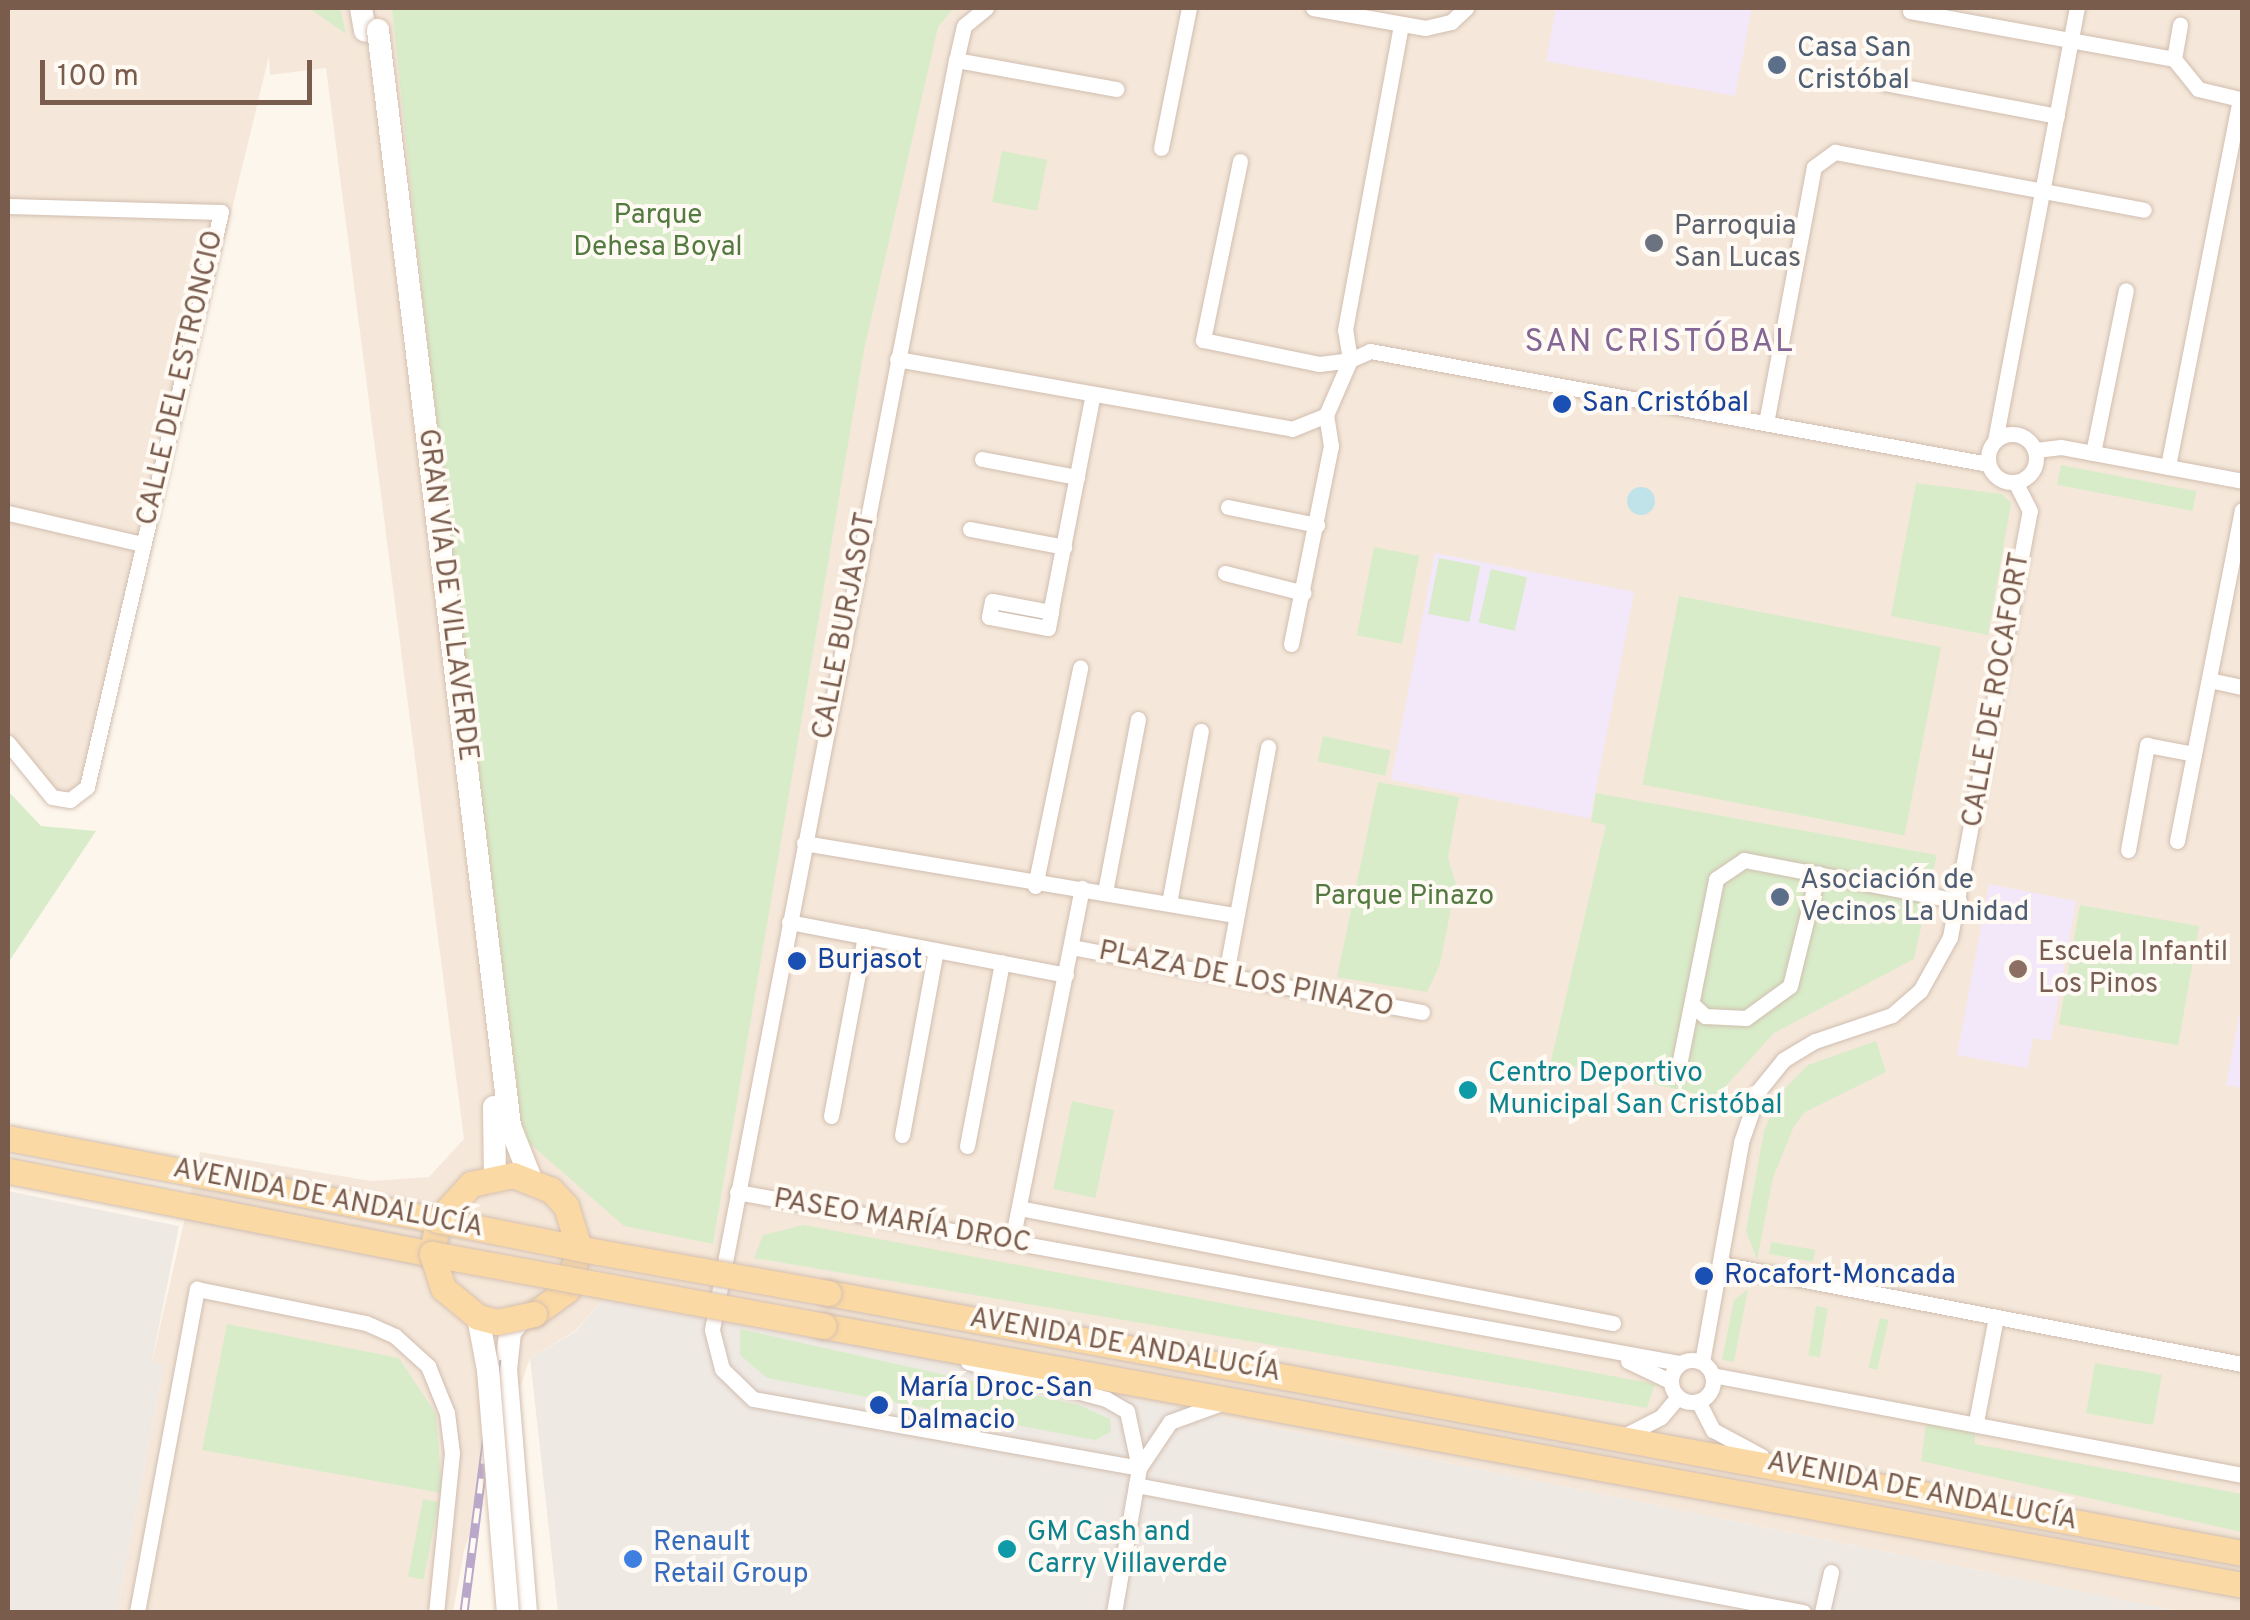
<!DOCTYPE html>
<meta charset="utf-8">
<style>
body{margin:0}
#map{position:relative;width:2250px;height:1620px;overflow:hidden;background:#fdf6ec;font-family:Overpass,sans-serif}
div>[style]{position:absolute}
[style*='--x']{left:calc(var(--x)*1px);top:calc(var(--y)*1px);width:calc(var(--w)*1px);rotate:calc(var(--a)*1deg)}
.residential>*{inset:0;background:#f5e8da}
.industrial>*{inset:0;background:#efe9e4}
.education>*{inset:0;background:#f3e8fa;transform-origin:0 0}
.green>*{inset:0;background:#d8ecc9;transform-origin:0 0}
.water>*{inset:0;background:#bfe3e8}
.round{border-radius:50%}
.roads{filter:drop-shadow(0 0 2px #d1beb0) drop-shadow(0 0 2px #d1beb0)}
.street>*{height:15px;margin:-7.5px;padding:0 7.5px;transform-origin:7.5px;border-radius:7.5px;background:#fff}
.street>.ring{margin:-7.5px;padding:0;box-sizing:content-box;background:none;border:15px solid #fff;border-radius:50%}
.secondary>*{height:22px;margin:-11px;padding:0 11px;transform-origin:11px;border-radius:11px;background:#fff}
.primary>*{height:25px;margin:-12.5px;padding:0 12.5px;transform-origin:12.5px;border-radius:12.5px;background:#fbd9a5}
.rail>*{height:9px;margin-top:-4.5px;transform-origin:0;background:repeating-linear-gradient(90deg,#fffaf3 0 15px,#b9a8c9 0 30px);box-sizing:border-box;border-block:2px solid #b9a8c9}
.bridges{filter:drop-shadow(0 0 2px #d6c0b0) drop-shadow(0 0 2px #d6c0b0)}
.secondary-bridge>*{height:22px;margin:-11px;padding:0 11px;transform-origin:11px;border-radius:11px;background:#fff}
.primary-bridge>*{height:25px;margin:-12.5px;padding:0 12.5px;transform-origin:12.5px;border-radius:12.5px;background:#fbd9a5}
.dots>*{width:28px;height:28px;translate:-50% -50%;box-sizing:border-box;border:5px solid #fffaf3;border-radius:50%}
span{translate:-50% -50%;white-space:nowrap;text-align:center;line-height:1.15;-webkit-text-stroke:8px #fffaf3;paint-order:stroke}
.service-label{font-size:28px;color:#4e5e75}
.left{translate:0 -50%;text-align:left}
.park-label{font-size:28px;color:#537a41}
.worship-label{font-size:28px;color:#5b616d}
.street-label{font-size:28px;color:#7a5c4d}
.transit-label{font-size:28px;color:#164399}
.education-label{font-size:28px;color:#785e54}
.culture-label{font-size:28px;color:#0d838f}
.shop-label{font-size:28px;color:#366cbe}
.quarter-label{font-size:32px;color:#846695;letter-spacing:2.5px}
.frame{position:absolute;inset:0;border:10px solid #7a5c4d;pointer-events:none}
.scale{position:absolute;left:40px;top:60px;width:272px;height:45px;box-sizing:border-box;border:5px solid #7a5c4d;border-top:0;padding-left:12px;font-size:30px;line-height:35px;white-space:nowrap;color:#7a5c4d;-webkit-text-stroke:8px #fffaf3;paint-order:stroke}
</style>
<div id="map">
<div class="residential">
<i style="clip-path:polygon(8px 8px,2242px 8px,2242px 1612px,2183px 1612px,609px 1293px,575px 1331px,530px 1358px,464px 1551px,453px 1612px,117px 1612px,164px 1364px,152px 1362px,200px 1152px,371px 1181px,429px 1177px,464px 1139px,326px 68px,270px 75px,269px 56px,92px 787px,52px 803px,8px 745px)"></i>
</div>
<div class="industrial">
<i style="clip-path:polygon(8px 1191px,179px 1226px,152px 1361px,164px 1364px,117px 1612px,8px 1612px)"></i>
<i style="clip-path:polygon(609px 1293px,2183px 1612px,558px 1612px,530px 1358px,575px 1332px)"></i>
</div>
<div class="education">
<i style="clip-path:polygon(1556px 8px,1752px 8px,1735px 96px,1546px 61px)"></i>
<i style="left:1435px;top:553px;width:203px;height:231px;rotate:11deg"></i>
<i style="clip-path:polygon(1989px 884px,2076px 901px,2051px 1041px,2033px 1038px,2027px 1068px,1957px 1055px)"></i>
<i style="clip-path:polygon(2242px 1000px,2242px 1088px,2226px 1085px)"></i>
</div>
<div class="green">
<i style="clip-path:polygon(309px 8px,340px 8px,346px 34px)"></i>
<i style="clip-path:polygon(392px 8px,954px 8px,938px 27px,864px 350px,713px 1244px,624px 1226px,510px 1126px)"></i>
<i style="left:1002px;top:151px;width:46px;height:52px;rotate:11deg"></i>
<i style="left:2061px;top:465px;width:138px;height:20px;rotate:11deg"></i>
<i style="clip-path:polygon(1916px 483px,2002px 494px,2011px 503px,1988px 635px,1891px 616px)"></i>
<i style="left:1374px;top:547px;width:46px;height:90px;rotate:11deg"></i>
<i style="left:1439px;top:558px;width:42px;height:57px;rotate:11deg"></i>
<i style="left:1491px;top:569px;width:37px;height:55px;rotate:13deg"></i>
<i style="left:1679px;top:596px;width:267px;height:192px;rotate:11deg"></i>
<i style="left:1323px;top:736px;width:69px;height:26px;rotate:12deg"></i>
<i style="clip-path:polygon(1378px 782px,1459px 797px,1448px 858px,1456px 884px,1440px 964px,1427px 992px,1337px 977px)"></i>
<i style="clip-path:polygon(8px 791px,41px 826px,96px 831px,8px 963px)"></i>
<i style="clip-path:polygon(1596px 793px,1937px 855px,1914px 959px,1774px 1033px,1715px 1098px,1551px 1061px,1606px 825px,1591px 822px)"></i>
<i style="left:2080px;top:905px;width:121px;height:121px;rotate:10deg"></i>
<i style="clip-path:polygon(1876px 1041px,1886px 1072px,1805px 1112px,1794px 1126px,1773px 1178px,1757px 1260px,1746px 1231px,1764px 1131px,1781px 1092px,1808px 1065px)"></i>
<i style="left:1072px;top:1101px;width:43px;height:90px;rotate:12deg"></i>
<i style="clip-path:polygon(804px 1225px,1655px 1384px,1647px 1408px,754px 1258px,763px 1235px)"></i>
<i style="left:1771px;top:1242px;width:45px;height:12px;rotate:10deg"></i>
<i style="clip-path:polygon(1748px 1289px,1734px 1362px,1722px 1360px,1734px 1300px)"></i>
<i style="left:1816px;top:1306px;width:12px;height:50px;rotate:9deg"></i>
<i style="left:1880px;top:1318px;width:9px;height:51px;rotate:13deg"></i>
<i style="clip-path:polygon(227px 1324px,399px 1358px,436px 1414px,442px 1493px,202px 1450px)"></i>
<i style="clip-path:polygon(740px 1329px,1079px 1405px,1110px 1419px,1111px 1432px,1095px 1440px,767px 1378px,740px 1355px)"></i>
<i style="left:2095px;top:1363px;width:68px;height:51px;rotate:10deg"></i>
<i style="clip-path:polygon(1926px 1424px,1975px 1433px,1975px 1444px,2242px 1494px,2242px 1532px,1921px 1461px)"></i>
<i style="left:423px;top:1499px;width:16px;height:79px;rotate:11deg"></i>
</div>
<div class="water">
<i class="round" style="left:1627px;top:487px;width:28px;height:28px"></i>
</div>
<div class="roads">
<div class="street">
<i style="--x:986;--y:8;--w:28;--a:141"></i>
<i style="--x:964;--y:26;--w:35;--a:103"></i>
<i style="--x:956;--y:60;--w:1293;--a:100.88"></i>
<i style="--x:712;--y:1330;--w:40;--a:75.6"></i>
<i style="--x:722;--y:1369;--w:43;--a:44.1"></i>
<i style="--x:753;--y:1399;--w:392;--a:10.1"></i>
<i style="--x:1313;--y:8;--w:114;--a:10.1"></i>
<i style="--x:1425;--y:28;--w:27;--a:-13"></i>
<i style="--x:1451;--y:22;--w:21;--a:-43"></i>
<i style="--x:1910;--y:11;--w:268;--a:10.3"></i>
<i style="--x:2174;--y:59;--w:38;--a:51"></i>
<i style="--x:2198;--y:89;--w:43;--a:13.4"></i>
<i style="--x:2240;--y:99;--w:375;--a:101.1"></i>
<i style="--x:2174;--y:59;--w:35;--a:-80"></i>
<i style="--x:956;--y:60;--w:163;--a:10.3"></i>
<i style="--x:1884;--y:83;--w:176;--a:10.8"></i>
<i style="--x:1161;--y:148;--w:143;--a:-78.7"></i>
<i style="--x:1240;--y:161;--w:183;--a:101.7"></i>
<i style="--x:1203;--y:340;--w:118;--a:11.7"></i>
<i style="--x:1319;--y:364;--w:31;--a:-7"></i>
<i style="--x:8;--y:206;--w:213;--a:1.6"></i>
<i style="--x:221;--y:212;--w:590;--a:103.12"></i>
<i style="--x:87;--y:787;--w:21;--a:143"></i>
<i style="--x:70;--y:800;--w:18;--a:-171"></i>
<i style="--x:52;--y:797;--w:70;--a:-129.2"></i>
<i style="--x:897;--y:359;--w:401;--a:10"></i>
<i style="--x:1292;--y:429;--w:37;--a:-22"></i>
<i style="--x:1350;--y:360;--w:30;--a:-99"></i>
<i style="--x:1345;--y:330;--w:311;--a:-79.6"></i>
<i style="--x:1766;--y:423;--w:260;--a:-79.4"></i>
<i style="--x:1814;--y:167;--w:26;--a:-36"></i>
<i style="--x:1835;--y:152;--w:314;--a:10.6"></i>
<i class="ring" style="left:1988px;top:434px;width:33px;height:33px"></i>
<i style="--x:1995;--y:441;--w:441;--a:-79.3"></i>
<i style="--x:2036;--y:450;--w:25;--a:-7"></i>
<i style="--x:2061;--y:447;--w:184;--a:10.6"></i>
<i style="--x:2093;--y:453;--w:166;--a:-78.6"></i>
<i style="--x:982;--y:459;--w:97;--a:10.7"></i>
<i style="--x:1228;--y:507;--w:91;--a:11.4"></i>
<i style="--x:8;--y:513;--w:138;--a:13"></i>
<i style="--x:970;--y:529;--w:96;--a:10.8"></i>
<i style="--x:1225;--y:573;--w:81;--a:14.2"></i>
<i style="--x:1051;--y:612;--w:60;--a:-169.4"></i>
<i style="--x:992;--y:601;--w:16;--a:101"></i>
<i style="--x:989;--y:617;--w:60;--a:10.6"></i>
<i style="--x:1048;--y:628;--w:16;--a:-79"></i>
<i style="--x:1051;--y:612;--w:8;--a:-83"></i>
<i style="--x:1052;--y:604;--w:210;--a:-79"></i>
<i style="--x:1291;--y:644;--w:202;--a:-78.6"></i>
<i style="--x:1331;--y:446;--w:31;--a:-99"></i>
<i style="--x:1326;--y:415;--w:60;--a:-66.4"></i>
<i style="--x:1350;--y:360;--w:22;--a:-24"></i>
<i style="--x:1370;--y:351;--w:628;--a:10.36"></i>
<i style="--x:2209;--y:680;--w:34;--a:12"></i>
<i style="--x:2177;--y:841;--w:337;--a:-78.9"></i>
<i style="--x:804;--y:843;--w:437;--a:9.5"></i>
<i style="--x:2128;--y:850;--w:107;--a:-79.7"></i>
<i style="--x:2147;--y:745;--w:48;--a:10.8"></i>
<i style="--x:1035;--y:886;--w:223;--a:-78.3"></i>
<i style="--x:1105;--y:892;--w:176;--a:-79.2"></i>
<i style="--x:1169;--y:903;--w:175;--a:-79.5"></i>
<i style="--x:789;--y:922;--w:282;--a:10.8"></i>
<i style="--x:1071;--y:947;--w:357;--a:10.5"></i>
<i style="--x:1226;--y:974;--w:231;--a:-79.5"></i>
<i style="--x:1692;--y:1004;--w:18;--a:43"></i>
<i style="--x:1705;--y:1016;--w:41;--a:2.8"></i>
<i style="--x:1746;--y:1018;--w:54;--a:-36"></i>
<i style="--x:1790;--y:986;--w:116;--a:-76.1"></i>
<i style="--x:1677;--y:1075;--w:200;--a:-78.7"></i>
<i style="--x:1716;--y:879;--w:34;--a:-34"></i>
<i style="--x:1744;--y:860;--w:219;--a:10.8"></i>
<i style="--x:831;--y:1116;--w:183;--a:-79.3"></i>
<i style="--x:902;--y:1135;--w:188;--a:-79.6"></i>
<i style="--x:967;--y:1146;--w:187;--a:-79.2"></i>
<i style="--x:737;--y:1192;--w:957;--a:10.29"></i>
<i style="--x:1019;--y:1208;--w:605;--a:10.96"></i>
<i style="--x:1012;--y:1241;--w:360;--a:-78.8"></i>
<i style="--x:1721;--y:1264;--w:531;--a:10.87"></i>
<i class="ring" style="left:1671px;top:1360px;width:27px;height:27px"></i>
<i style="--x:1628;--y:1361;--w:47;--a:25.5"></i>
<i style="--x:968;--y:1362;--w:143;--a:15"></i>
<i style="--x:1106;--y:1399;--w:24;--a:30"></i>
<i style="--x:1127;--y:1411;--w:58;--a:78.1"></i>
<i style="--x:1139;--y:1468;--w:146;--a:99.8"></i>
<i style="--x:1702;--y:1362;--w:223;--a:-79.9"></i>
<i style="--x:1741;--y:1142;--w:55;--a:-70.9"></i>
<i style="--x:1759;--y:1090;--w:38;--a:-51"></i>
<i style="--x:1783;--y:1060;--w:37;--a:-31"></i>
<i style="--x:1815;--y:1041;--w:81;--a:-18.7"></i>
<i style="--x:1892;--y:1015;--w:37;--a:-41"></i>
<i style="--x:1920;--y:991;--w:62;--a:-60.9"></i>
<i style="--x:1950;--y:937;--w:433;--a:-79.4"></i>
<i style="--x:2030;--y:511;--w:31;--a:-117"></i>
<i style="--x:1712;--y:1375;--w:539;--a:10.68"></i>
<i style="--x:1698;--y:1401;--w:33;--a:63"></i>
<i style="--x:1713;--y:1430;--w:55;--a:28.4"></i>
<i style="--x:1976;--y:1422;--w:107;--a:-79.2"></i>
<i style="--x:1622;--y:1437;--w:44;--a:-27.1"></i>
<i style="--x:1661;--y:1417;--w:26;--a:-50"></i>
<i style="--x:1139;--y:1468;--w:55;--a:-56"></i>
<i style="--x:1170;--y:1422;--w:55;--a:-20.1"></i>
<i style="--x:1136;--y:1485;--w:679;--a:10.78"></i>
<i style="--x:137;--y:1612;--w:329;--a:-79.5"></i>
<i style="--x:197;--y:1289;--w:172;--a:11.4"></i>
<i style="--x:366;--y:1323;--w:32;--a:24"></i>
<i style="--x:395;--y:1336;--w:45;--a:42.3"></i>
<i style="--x:428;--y:1366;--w:51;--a:68"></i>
<i style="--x:447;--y:1413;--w:40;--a:82.9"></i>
<i style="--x:452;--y:1453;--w:160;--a:95.7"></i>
<i style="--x:1822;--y:1612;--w:41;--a:-77.3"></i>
</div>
<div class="secondary">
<i style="--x:361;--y:8;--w:23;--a:80"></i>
<i style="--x:520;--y:1320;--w:16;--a:130"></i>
<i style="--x:510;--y:1332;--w:37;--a:96"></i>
<i style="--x:506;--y:1369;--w:244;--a:85.3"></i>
</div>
<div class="primary">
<i style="--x:8;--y:1138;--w:438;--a:10.8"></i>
<i style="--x:438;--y:1220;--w:35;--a:100"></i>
<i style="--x:432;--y:1254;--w:432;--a:-168.9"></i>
<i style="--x:828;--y:1293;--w:1438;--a:10.42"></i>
<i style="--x:534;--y:1314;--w:41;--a:-36"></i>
<i style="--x:567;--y:1290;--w:44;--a:-74.1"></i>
<i style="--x:823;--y:1326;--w:1442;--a:10.34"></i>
</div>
</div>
<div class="rail">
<i style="--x:464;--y:1612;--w:255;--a:-82.6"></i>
</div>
<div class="bridges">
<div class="secondary-bridge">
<i style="--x:378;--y:30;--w:1104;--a:83.13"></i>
<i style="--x:510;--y:1126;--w:57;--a:68.4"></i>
<i style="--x:494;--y:1107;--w:69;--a:89.2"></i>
<i style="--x:478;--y:1317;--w:54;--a:79.3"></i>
<i style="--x:488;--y:1370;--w:243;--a:85.3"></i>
</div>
<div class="primary-bridge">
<i style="--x:579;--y:1248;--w:44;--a:-107.2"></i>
<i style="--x:566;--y:1206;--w:22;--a:-133"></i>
<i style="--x:551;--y:1190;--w:41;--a:-158.5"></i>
<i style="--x:513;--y:1175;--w:43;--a:167.9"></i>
<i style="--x:471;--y:1184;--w:49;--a:132.5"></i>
<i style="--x:438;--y:1220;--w:163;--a:11.3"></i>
<i style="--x:598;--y:1252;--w:234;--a:10.1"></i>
<i style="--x:534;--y:1314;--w:38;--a:168"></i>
<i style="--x:497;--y:1322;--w:20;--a:-165"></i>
<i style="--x:478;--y:1317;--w:45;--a:-140.4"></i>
<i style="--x:443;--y:1288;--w:36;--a:-108"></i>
<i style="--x:432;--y:1254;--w:398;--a:10.4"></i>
</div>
</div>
<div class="dots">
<i style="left:1777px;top:65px;background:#5c6f8a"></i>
<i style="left:1654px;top:243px;background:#6b7280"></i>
<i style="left:1562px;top:404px;background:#1a4fb4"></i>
<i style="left:1780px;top:897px;background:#5c6f8a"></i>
<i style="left:797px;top:961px;background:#1a4fb4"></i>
<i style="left:2018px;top:969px;background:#8d6e63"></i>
<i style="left:1468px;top:1090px;background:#0f9aa8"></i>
<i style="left:1704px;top:1276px;background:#1a4fb4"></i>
<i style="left:879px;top:1405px;background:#1a4fb4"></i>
<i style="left:1007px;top:1549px;background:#0f9aa8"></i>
<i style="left:633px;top:1559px;background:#3f7fe0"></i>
</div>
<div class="service-label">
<span class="left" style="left:1797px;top:65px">Casa San<br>Cristóbal</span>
<span class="left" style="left:1800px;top:897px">Asociación de<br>Vecinos La Unidad</span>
</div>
<div class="park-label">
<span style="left:658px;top:232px">Parque<br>Dehesa Boyal</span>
<span style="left:1404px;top:897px">Parque Pinazo</span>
</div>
<div class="worship-label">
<span class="left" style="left:1674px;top:243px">Parroquia<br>San Lucas</span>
</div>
<div class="street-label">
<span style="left:181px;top:378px;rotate:-77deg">CALLE DEL ESTRONCIO</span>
<span style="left:447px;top:595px;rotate:83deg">GRAN VÍA DE VILLAVERDE</span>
<span style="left:845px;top:626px;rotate:-79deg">CALLE BURJASOT</span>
<span style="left:1997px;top:690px;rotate:-80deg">CALLE DE ROCAFORT</span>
<span style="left:1246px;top:980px;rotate:11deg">PLAZA DE LOS PINAZO</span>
<span style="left:328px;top:1199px;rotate:11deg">AVENIDA DE ANDALUCÍA</span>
<span style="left:902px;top:1222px;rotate:10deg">PASEO MARÍA DROC</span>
<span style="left:1125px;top:1346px;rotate:10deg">AVENIDA DE ANDALUCÍA</span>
<span style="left:1922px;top:1492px;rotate:11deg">AVENIDA DE ANDALUCÍA</span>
</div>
<div class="transit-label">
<span class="left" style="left:1582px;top:404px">San Cristóbal</span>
<span class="left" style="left:817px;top:961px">Burjasot</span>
<span class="left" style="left:1724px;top:1276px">Rocafort-Moncada</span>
<span class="left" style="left:899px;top:1405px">María Droc-San<br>Dalmacio</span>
</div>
<div class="education-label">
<span class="left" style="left:2038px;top:969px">Escuela Infantil<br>Los Pinos</span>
</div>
<div class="culture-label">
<span class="left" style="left:1488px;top:1090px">Centro Deportivo<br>Municipal San Cristóbal</span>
<span class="left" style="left:1027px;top:1549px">GM Cash and<br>Carry Villaverde</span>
</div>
<div class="shop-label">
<span class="left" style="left:653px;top:1559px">Renault<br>Retail Group</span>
</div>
<div class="quarter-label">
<span style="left:1660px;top:343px">SAN CRISTÓBAL</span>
</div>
<div class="frame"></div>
<div class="scale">100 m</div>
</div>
